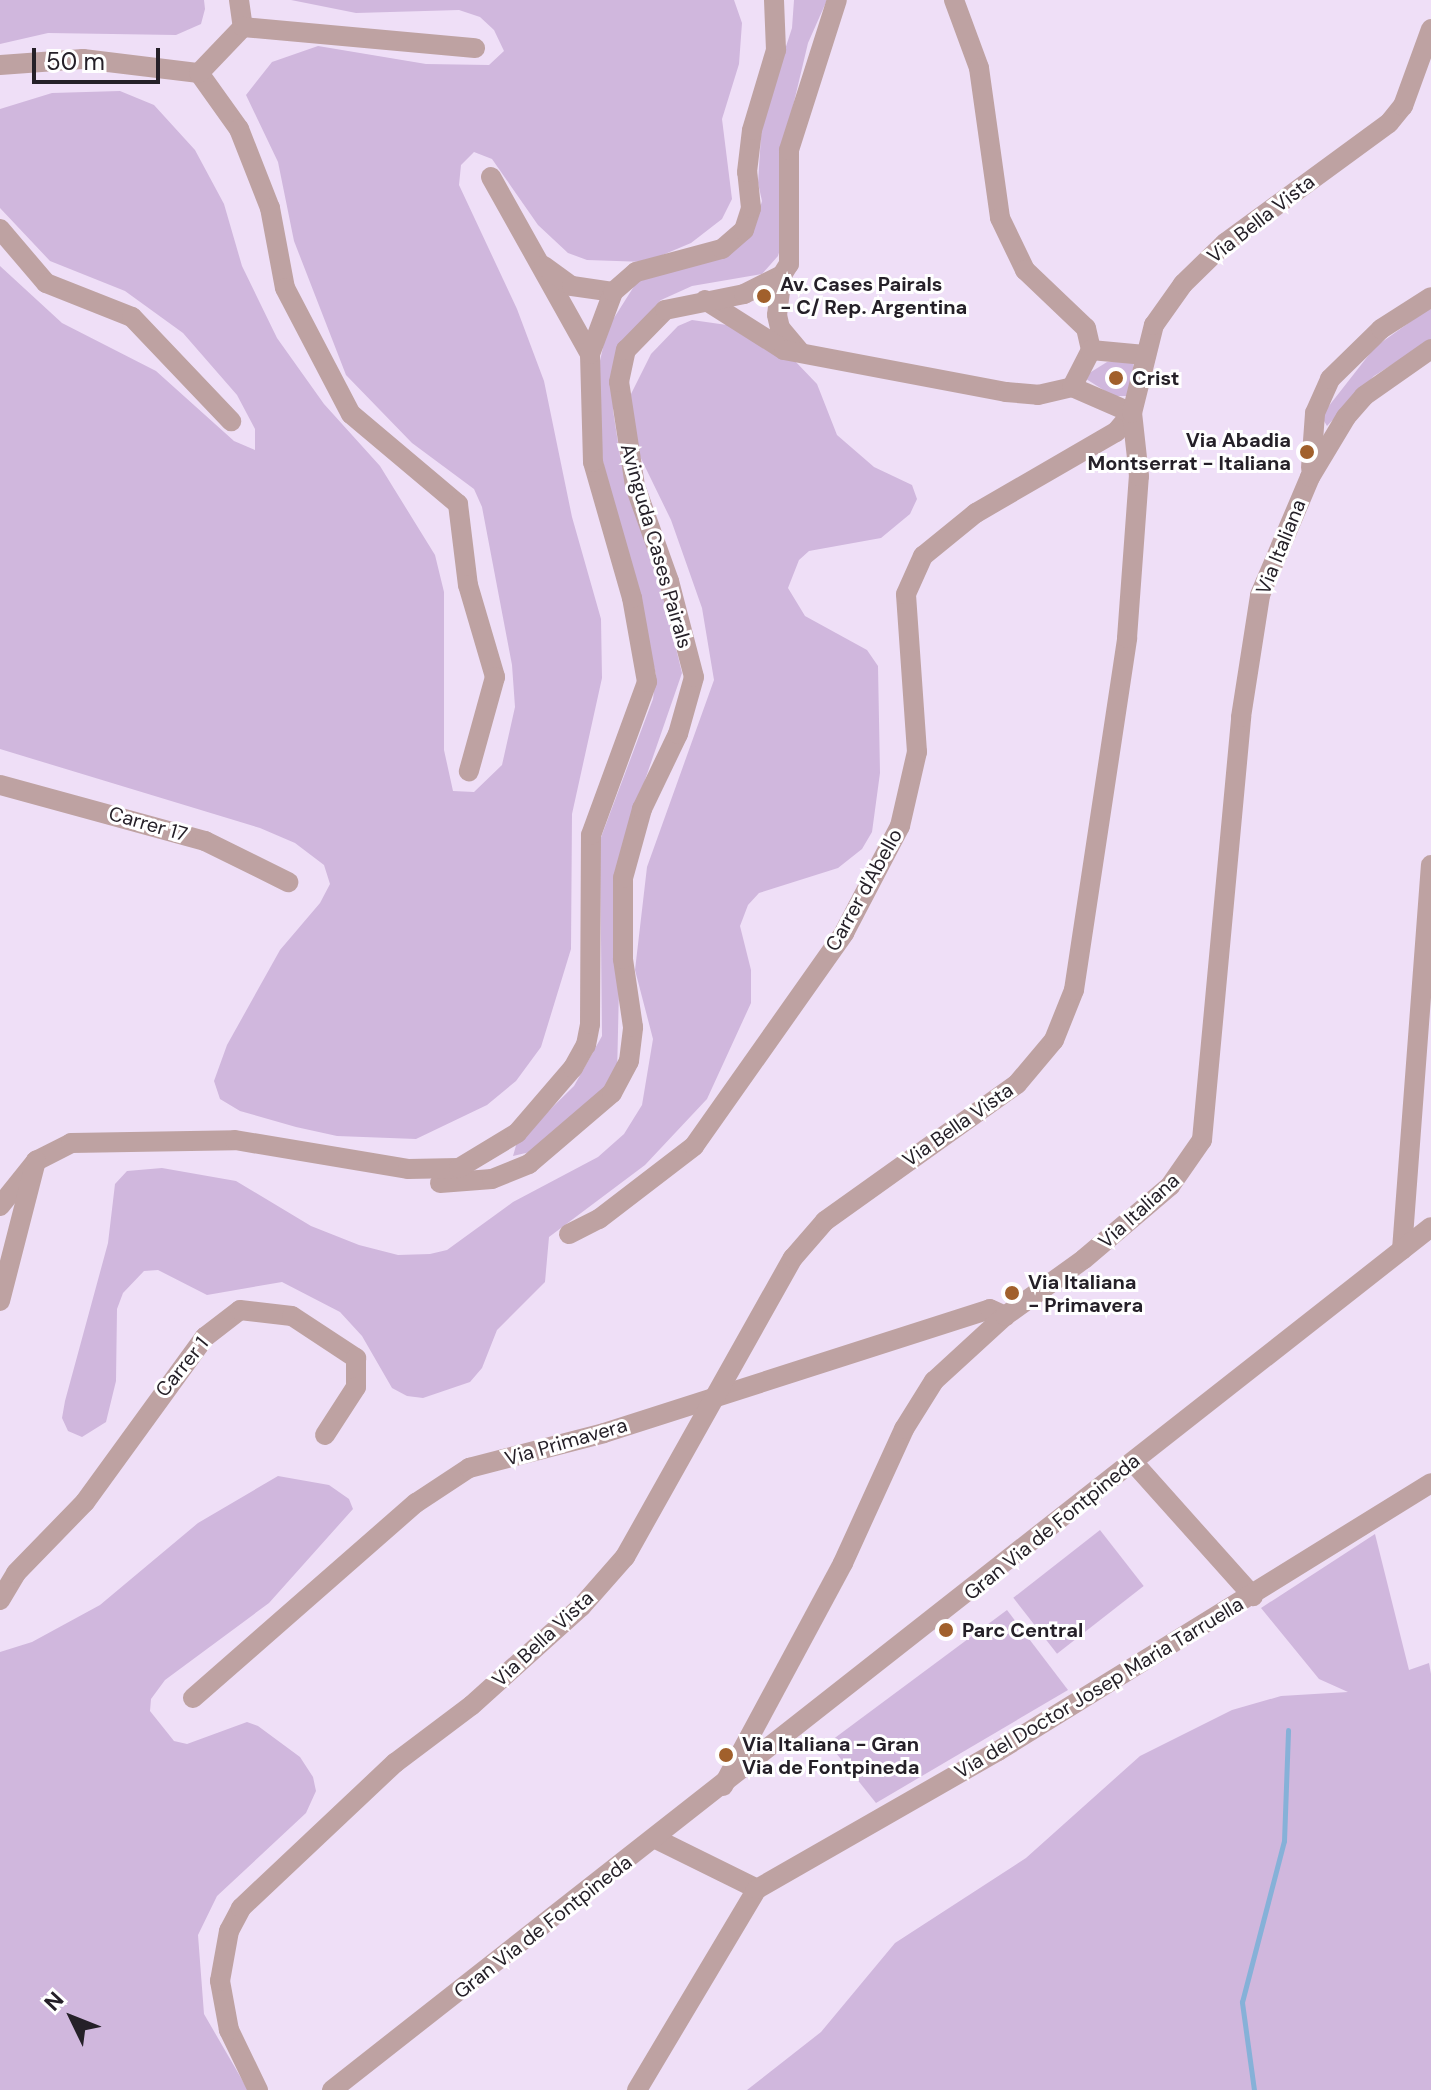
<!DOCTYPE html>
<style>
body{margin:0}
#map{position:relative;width:1431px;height:2090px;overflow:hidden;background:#efdff7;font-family:"DM Sans",sans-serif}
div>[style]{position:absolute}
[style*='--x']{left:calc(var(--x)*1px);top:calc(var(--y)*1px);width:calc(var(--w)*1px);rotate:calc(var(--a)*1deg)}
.green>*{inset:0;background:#d0b7dd;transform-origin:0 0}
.stream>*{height:5px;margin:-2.5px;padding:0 2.5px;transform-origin:2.5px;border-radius:2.5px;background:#86b1d8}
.minor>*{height:20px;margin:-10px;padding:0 10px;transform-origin:10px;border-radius:10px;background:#bea2a2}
.dots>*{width:22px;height:22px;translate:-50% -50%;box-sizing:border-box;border:4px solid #fff;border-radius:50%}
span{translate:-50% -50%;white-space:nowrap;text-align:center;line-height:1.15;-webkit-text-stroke:6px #fff;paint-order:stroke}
.street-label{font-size:20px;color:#252028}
.poi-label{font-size:20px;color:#252028;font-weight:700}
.left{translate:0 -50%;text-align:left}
.right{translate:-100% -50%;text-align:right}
.north{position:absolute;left:32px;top:1978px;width:80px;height:80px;-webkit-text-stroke:6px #fff;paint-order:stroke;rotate:313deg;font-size:22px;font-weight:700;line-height:32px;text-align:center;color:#252028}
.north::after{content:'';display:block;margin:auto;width:28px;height:36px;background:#252028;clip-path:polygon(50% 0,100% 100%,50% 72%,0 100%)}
.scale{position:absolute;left:32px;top:48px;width:128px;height:36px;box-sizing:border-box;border:4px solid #252028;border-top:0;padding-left:10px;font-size:24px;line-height:28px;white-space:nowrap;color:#252028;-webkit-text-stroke:6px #fff;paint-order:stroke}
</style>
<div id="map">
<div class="green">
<i style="clip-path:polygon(0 0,204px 0,205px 9px,201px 24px,176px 35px,48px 33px,0 44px)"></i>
<i style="clip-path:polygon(291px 0,734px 0,742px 23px,739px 64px,722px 119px,732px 199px,722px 219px,691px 243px,646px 262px,587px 260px,568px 253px,538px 225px,492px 159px,474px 152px,461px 165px,459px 185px,517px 309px,544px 381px,572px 517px,601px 619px,602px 678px,572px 814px,571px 949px,541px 1047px,516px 1081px,487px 1105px,416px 1139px,337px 1136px,296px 1127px,240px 1111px,220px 1099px,214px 1081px,227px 1045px,280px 950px,320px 903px,330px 884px,324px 865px,295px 843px,260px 828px,0 749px,0 266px,62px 323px,156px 371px,234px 441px,255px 450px,255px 429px,237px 395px,183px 333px,125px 291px,50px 261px,0 208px,0 109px,52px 93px,120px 91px,154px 105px,195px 150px,224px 204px,242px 266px,277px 338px,324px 404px,380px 466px,435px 555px,444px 592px,444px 750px,453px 791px,474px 792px,502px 765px,515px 707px,512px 665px,482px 507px,474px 489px,412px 443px,346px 375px,294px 241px,278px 162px,246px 95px,272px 62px,318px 46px,426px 64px,489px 65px,504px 51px,494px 30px,480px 17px,459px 10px,356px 13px)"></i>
<i style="clip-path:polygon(794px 0,827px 0,808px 43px,780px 161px,784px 236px,778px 256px,762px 274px,692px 286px,661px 300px,617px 348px,613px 410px,620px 456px,656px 566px,682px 673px,637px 803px,619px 988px,617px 1075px,596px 1101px,530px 1152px,513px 1156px,517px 1142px,574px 1086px,602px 1036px,600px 840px,653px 699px,656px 675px,603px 462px,598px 420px,598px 370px,607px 329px,638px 280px,752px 235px,762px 201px,758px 183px,762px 120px,792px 28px)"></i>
<i style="clip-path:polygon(1431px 307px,1431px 340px,1374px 376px,1327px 426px,1321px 416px,1375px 347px)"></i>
<i style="clip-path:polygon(692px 320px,727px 325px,794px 360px,817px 384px,837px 435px,874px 467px,912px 485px,917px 499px,910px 514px,881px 538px,809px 551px,799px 560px,788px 588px,805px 616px,867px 650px,878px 666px,880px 773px,872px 832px,862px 849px,838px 868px,759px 893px,748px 905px,740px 926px,751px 970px,751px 1003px,707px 1099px,645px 1165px,549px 1237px,545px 1282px,497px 1330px,482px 1368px,470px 1382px,423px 1398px,407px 1396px,392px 1388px,362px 1336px,340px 1312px,282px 1282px,207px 1295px,158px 1270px,144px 1271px,123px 1293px,117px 1309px,116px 1381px,106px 1422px,82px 1437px,68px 1431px,62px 1418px,65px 1401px,108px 1243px,115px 1184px,127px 1171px,162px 1168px,236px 1181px,311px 1226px,359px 1245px,398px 1255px,430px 1254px,447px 1250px,513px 1202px,598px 1157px,624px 1134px,642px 1105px,653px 1039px,635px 970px,647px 867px,714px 680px,702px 608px,671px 520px,632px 440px,628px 400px,651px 354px,678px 326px)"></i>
<i style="clip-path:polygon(1134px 361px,1129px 396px,1113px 396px,1083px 377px,1107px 362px)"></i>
<i style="clip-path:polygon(278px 1476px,329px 1485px,349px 1499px,353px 1509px,269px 1603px,165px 1680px,151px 1699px,150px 1711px,174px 1741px,187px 1744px,247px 1722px,258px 1726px,300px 1757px,313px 1777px,316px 1791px,306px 1813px,217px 1896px,198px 1935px,204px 2014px,248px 2090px,0 2090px,0 1652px,32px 1642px,100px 1605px,198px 1523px)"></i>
<i style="left:1100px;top:1530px;width:71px;height:110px;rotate:52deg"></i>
<i style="clip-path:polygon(1375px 1534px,1409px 1670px,1429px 1663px,1431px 1674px,1431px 2090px,747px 2090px,821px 2032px,895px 1943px,1026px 1858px,1140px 1756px,1232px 1710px,1281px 1696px,1348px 1692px,1319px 1679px,1261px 1608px)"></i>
<i style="clip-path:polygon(1007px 1610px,1068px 1690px,876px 1803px,828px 1743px)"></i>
</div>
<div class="stream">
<i style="--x:1254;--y:2090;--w:89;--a:-97.8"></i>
<i style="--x:1242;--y:2002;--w:166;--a:-75.4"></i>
<i style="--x:1284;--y:1841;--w:111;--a:-87.9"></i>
</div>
<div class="minor">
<i style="--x:239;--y:0;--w:27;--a:82"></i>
<i style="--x:954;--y:0;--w:72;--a:69.8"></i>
<i style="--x:979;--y:68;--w:151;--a:82"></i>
<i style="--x:1000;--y:218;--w:58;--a:64.3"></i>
<i style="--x:1025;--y:270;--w:84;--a:43.6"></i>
<i style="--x:1086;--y:328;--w:23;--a:77"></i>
<i style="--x:0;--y:65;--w:83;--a:-4.1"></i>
<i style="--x:83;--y:59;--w:117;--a:6.9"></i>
<i style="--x:199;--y:73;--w:69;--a:54.5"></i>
<i style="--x:239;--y:129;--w:85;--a:68.6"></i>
<i style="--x:270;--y:208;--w:81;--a:79.4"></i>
<i style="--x:285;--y:288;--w:142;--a:62.4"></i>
<i style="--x:351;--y:414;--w:140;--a:40.1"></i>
<i style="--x:458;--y:504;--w:82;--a:83"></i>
<i style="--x:468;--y:585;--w:96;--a:73.6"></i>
<i style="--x:495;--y:677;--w:98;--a:105.5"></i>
<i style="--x:199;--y:73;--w:64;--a:-46.3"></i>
<i style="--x:243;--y:27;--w:233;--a:5.2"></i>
<i style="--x:491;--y:177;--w:203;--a:60.8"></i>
<i style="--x:0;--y:229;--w:71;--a:49.6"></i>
<i style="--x:46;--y:283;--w:92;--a:21.6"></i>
<i style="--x:132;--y:317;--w:144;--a:46.4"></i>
<i style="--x:544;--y:266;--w:34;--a:36"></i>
<i style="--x:572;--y:286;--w:41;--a:8.3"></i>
<i style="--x:782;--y:275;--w:40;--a:97.1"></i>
<i style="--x:777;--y:315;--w:13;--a:77"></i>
<i style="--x:780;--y:328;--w:31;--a:50"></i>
<i style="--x:705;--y:300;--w:93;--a:32.3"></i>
<i style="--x:784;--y:350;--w:226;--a:10.7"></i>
<i style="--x:1006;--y:392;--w:32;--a:5"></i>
<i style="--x:1038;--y:395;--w:35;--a:-13"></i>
<i style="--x:1311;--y:468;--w:55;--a:-85.8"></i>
<i style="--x:1315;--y:413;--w:37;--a:-66"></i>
<i style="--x:1330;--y:379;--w:71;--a:-44.4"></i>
<i style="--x:1381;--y:329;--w:59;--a:-32.6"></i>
<i style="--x:0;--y:785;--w:213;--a:15.3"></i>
<i style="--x:205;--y:841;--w:93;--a:26.3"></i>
<i style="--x:440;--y:1183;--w:52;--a:-4.4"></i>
<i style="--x:492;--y:1179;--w:40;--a:-22"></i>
<i style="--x:529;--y:1164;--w:109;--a:-40.5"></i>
<i style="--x:612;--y:1093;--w:36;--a:-62"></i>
<i style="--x:629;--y:1061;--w:34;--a:-83"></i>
<i style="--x:633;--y:1027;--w:69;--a:-98.4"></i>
<i style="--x:623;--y:959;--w:81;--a:-90"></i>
<i style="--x:623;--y:878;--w:72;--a:-74.6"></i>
<i style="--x:642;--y:809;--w:83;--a:-64.4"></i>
<i style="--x:678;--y:734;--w:59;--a:-74.3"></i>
<i style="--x:694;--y:677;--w:99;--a:-104.6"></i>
<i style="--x:669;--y:581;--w:101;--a:-109.7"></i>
<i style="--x:635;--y:486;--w:105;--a:-98.7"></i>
<i style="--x:619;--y:382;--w:33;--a:-78"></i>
<i style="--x:626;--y:350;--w:56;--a:-45.7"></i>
<i style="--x:665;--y:310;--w:81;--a:-11.4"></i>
<i style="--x:744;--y:294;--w:42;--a:-26.6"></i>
<i style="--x:782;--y:275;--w:13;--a:-58"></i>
<i style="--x:789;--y:264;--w:114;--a:-90"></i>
<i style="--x:789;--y:150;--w:157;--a:-72.3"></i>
<i style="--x:0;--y:1206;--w:58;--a:-51.3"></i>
<i style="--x:36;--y:1161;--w:39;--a:-27"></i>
<i style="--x:71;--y:1143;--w:164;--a:-1"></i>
<i style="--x:235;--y:1140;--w:175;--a:9.5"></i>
<i style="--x:408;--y:1169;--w:51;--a:-1.1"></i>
<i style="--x:459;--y:1168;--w:68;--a:-31.1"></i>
<i style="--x:517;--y:1133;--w:86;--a:-49.3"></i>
<i style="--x:573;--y:1068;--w:26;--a:-61"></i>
<i style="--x:586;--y:1045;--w:21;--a:-79"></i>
<i style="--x:590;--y:1024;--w:189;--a:-89.7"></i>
<i style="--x:591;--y:835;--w:163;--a:-69.9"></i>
<i style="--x:647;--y:682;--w:85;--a:-100.1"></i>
<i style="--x:632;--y:598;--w:141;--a:-106"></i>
<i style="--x:593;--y:462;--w:108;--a:-91.6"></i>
<i style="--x:590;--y:354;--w:66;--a:-69.6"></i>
<i style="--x:613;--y:292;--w:30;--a:-41"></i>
<i style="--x:636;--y:272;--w:89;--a:-15"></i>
<i style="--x:722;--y:249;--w:29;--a:-41"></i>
<i style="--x:744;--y:230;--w:23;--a:-72"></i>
<i style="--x:751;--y:208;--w:36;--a:-96"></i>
<i style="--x:747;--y:172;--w:42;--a:-83.2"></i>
<i style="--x:752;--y:130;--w:84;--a:-73.3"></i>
<i style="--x:776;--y:50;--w:50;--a:-92.3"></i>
<i style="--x:569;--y:1234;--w:34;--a:-27"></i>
<i style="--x:599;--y:1219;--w:120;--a:-37.5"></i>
<i style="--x:694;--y:1146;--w:261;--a:-54.8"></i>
<i style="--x:844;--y:933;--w:121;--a:-62.4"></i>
<i style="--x:900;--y:826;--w:76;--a:-77.1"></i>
<i style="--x:917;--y:752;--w:158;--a:-94"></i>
<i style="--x:906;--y:594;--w:42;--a:-65.9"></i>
<i style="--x:923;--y:556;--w:68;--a:-39.1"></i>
<i style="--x:976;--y:513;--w:162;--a:-30.1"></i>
<i style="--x:1116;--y:432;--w:25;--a:-50"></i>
<i style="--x:1132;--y:413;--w:65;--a:-156.6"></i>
<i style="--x:1072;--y:387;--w:42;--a:-62.8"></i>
<i style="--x:1091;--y:350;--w:54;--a:5.3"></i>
<i style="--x:1402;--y:1250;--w:386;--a:-85.7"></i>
<i style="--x:0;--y:1301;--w:145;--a:-75.6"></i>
<i style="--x:1133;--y:1462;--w:180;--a:48.2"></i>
<i style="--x:0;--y:1600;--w:31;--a:-59"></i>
<i style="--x:16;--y:1573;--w:99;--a:-45.8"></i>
<i style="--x:85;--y:1502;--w:204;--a:-54"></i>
<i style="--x:205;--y:1337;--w:44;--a:-37.6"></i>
<i style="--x:240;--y:1310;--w:52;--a:6.6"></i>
<i style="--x:292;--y:1316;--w:77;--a:33.3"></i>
<i style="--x:356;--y:1358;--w:29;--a:90"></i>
<i style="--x:356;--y:1387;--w:57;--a:122.9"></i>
<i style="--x:193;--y:1698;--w:296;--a:-41.2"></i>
<i style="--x:416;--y:1503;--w:64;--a:-33.4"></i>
<i style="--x:469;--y:1468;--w:139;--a:-14.5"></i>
<i style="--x:604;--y:1433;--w:405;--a:-17.8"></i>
<i style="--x:990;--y:1309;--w:17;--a:25"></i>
<i style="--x:723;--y:1786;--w:253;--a:-61.7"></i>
<i style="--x:843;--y:1563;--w:147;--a:-65.5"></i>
<i style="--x:904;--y:1429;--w:57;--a:-58"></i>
<i style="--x:934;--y:1381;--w:96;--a:-42.5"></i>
<i style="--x:1005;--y:1316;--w:97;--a:-35.8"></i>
<i style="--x:1084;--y:1259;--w:113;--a:-40.3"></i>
<i style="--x:1170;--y:1186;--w:56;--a:-55.2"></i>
<i style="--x:1202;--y:1140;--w:425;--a:-84.7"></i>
<i style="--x:1241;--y:717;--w:123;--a:-81.1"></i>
<i style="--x:1260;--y:595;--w:128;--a:-67"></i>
<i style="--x:1310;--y:477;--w:70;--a:-59"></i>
<i style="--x:1346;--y:417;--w:28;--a:-49"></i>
<i style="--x:1364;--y:396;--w:82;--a:-35"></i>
<i style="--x:656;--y:1839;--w:113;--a:26.3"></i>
<i style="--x:258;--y:2090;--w:67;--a:-115.8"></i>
<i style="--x:229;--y:2030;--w:50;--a:-100.4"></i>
<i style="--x:220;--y:1981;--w:51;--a:-79.8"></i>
<i style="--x:229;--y:1931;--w:26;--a:-62"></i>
<i style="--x:241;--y:1908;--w:212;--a:-43.3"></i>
<i style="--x:395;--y:1763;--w:96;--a:-37"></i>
<i style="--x:472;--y:1705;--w:147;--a:-42"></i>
<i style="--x:581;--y:1607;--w:67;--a:-48.7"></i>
<i style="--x:625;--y:1557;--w:343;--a:-60.7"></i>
<i style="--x:793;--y:1258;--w:49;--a:-49.1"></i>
<i style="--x:825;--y:1221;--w:236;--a:-35.5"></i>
<i style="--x:1017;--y:1084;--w:57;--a:-49.9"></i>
<i style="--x:1054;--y:1040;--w:54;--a:-68.2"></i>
<i style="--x:1074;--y:990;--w:356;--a:-81.4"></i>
<i style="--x:1127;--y:638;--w:162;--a:-85.8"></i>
<i style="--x:1139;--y:476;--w:63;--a:-96.3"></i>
<i style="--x:1132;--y:413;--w:91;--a:-76"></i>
<i style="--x:1154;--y:325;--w:50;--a:-54.7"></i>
<i style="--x:1183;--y:284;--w:59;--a:-44.3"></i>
<i style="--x:1225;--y:243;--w:203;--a:-36.2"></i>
<i style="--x:1389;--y:123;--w:22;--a:-51"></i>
<i style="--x:1403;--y:106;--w:82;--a:-70"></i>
<i style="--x:332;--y:2090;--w:1397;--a:-38.14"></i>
<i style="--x:637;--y:2090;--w:234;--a:-59.2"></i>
<i style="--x:757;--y:1889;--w:278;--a:-29.8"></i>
<i style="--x:998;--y:1751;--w:509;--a:-31.75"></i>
</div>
<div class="dots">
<i style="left:764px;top:296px;background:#a1602c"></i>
<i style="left:1116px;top:378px;background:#a1602c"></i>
<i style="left:1307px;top:452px;background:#a1602c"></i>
<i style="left:1012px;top:1293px;background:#a1602c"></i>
<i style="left:946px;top:1630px;background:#a1602c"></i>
<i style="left:726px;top:1755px;background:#a1602c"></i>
</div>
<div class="street-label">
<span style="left:1261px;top:219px;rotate:-38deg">Via Bella Vista</span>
<span style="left:656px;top:546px;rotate:74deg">Avinguda Cases Pairals</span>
<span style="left:1281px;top:547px;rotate:-68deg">Via Italiana</span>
<span style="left:148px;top:824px;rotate:16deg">Carrer 17</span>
<span style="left:864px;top:890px;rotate:-61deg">Carrer d'Abello</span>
<span style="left:958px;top:1125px;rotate:-35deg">Via Bella Vista</span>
<span style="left:1139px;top:1211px;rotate:-42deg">Via Italiana</span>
<span style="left:182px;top:1367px;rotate:-51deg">Carrer 1</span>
<span style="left:566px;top:1442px;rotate:-16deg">Via Primavera</span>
<span style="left:1052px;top:1527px;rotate:-39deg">Gran Via de Fontpineda</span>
<span style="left:543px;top:1639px;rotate:-43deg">Via Bella Vista</span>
<span style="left:1099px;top:1688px;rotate:-31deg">Via del Doctor Josep Maria Tarruella</span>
<span style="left:543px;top:1927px;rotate:-38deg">Gran Via de Fontpineda</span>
</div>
<div class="poi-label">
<span class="left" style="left:780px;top:296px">Av. Cases Pairals<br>- C/ Rep. Argentina</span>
<span class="left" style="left:1132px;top:378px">Crist</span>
<span class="right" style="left:1291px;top:452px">Via Abadia<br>Montserrat - Italiana</span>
<span class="left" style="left:1028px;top:1294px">Via Italiana<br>- Primavera</span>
<span class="left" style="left:962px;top:1630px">Parc Central</span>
<span class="left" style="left:742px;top:1756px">Via Italiana - Gran<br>Via de Fontpineda</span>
</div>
<div class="north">N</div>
<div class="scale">50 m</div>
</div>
